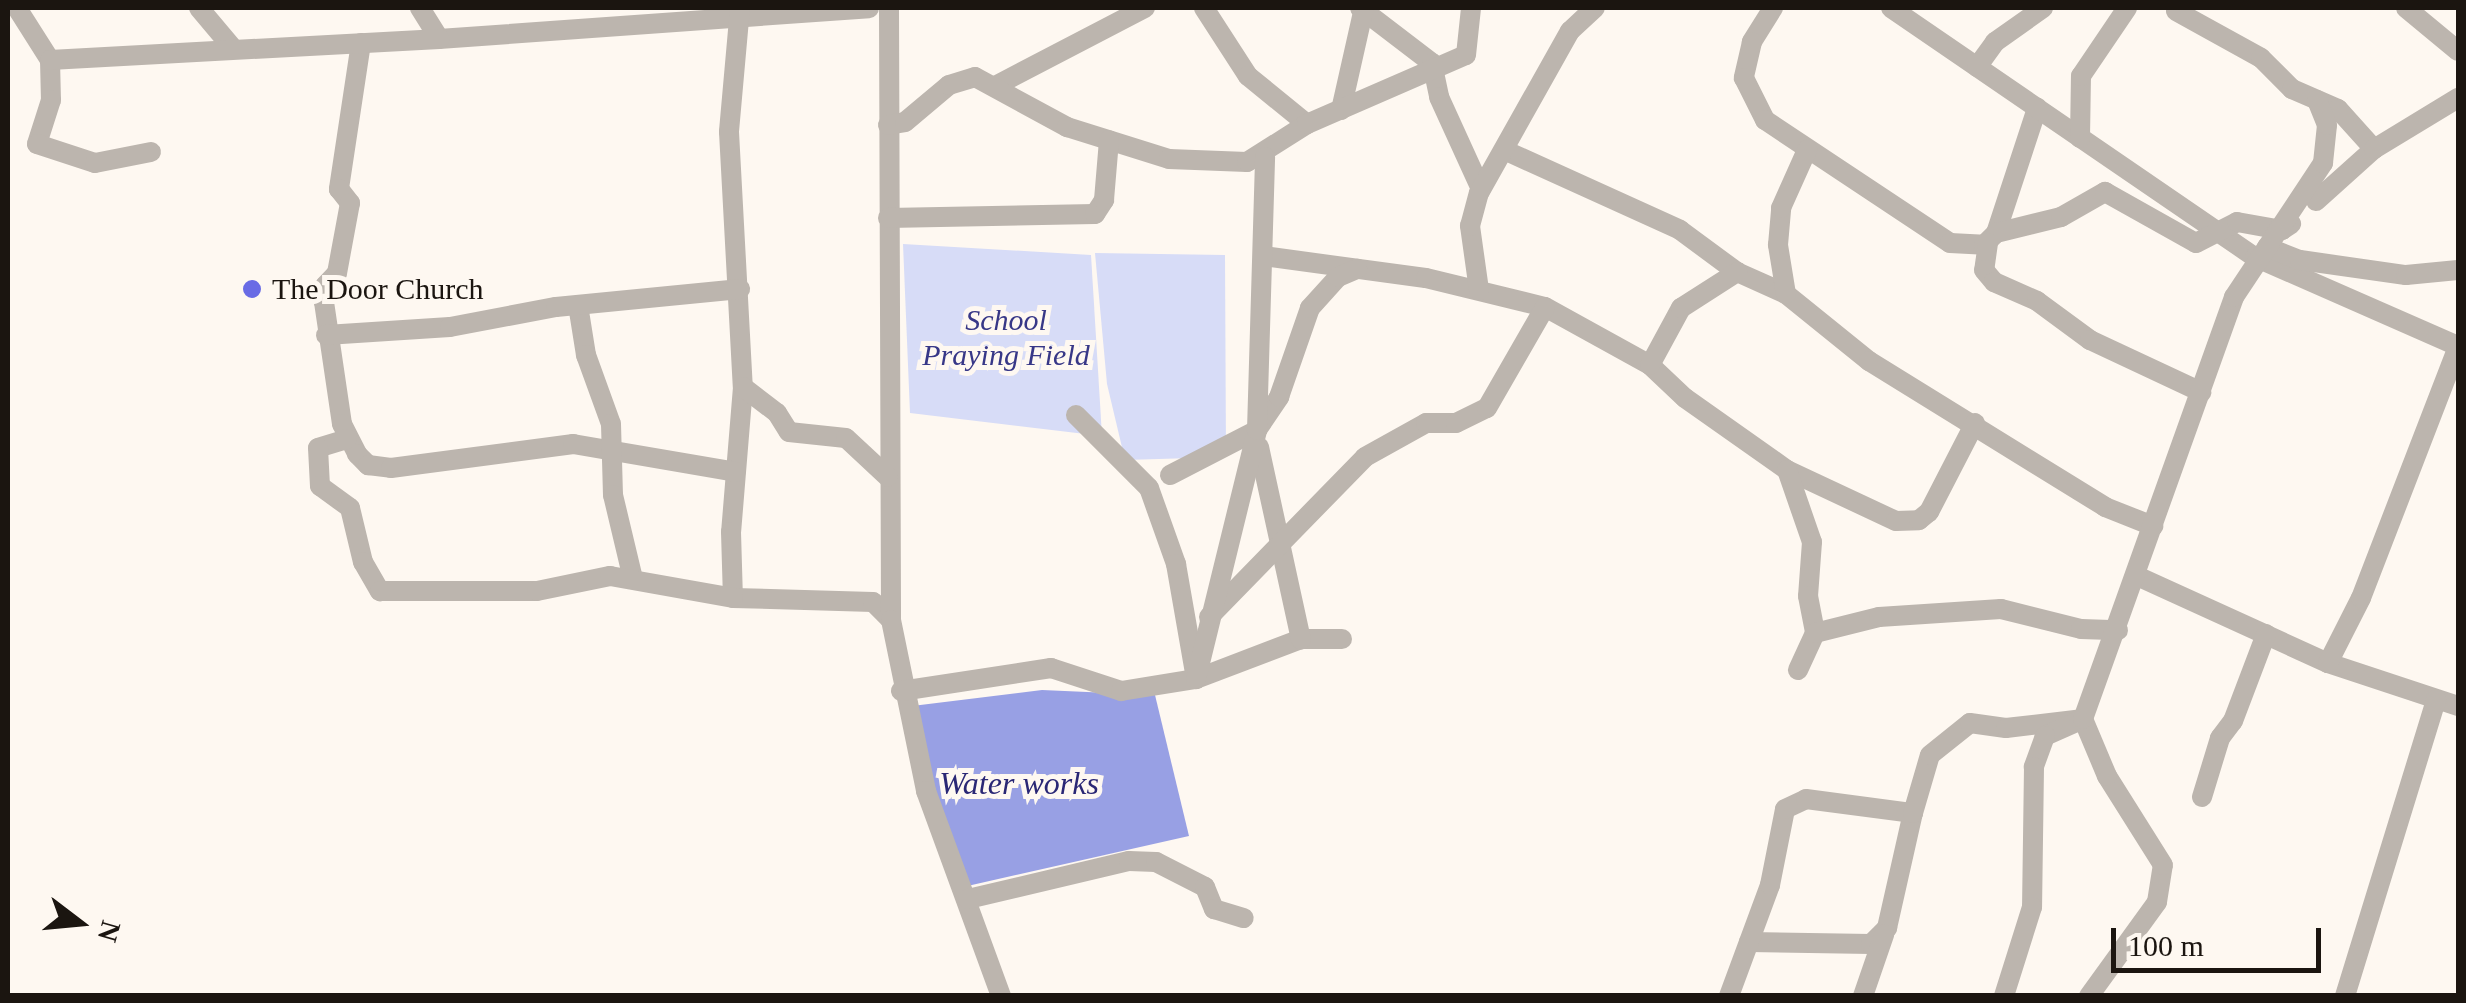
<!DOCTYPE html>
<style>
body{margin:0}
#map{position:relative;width:2466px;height:1003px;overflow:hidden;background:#fef8f1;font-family:Georgia,serif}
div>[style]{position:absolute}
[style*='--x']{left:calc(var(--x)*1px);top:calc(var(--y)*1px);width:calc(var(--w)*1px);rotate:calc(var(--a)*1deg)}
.green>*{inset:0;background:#d7dcf7}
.water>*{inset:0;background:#98a0e4}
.minor>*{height:20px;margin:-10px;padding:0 10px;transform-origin:10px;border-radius:10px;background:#bcb5ae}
.dots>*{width:28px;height:28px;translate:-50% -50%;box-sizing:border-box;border:5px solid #fef8f1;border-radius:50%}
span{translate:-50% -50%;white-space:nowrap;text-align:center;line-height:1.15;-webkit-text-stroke:10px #fef8f1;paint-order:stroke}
.poi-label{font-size:30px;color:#1b1510}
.left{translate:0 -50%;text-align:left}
.park-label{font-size:30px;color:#373787;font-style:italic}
.water-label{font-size:32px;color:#2a2775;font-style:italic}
.frame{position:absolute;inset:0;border:10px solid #1b1510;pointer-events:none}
.north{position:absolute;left:30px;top:873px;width:100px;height:100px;-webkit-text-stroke:8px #fef8f1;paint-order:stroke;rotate:106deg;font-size:28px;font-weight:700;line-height:40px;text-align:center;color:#1b1510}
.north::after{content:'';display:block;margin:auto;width:35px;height:45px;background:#1b1510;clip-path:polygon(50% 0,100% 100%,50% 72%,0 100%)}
.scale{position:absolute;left:2111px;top:928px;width:210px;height:45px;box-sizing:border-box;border:5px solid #1b1510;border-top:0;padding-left:12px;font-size:30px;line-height:35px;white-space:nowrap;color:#1b1510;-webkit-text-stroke:8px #fef8f1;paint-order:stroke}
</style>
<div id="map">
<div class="green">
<i style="clip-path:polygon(903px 244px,1091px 255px,1102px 436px,910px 413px)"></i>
<i style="clip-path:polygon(1095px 253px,1225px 255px,1226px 457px,1125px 460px,1107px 384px)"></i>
</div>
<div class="water">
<i style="clip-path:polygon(1042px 690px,1155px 695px,1189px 836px,963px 887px,904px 707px)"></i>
</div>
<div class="minor">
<i style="--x:17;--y:8;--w:62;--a:57.6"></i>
<i style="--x:50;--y:60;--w:40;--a:88.6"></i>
<i style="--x:51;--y:100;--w:46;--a:107.7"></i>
<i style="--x:37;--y:144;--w:61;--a:18.1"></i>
<i style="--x:95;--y:163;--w:57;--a:-11.1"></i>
<i style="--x:199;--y:8;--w:50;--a:49.9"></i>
<i style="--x:420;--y:8;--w:36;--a:58"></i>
<i style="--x:439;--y:39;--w:431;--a:-4.1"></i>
<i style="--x:740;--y:8;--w:124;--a:95.1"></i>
<i style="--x:729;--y:132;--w:255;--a:86.9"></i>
<i style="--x:743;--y:387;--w:145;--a:94.7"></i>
<i style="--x:731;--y:532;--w:66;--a:88.3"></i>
<i style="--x:733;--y:598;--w:140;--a:1.6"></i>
<i style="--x:873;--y:602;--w:25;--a:45"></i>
<i style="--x:889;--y:8;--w:612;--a:89.81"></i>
<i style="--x:891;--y:620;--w:175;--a:78.4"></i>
<i style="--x:926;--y:791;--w:218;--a:69.9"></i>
<i style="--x:1204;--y:8;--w:81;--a:57.1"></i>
<i style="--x:1248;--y:76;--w:76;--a:39.1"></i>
<i style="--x:1360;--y:8;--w:91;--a:37.4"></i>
<i style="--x:1432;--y:63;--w:35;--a:78"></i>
<i style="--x:1439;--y:97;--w:101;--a:65.5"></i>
<i style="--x:1773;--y:8;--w:40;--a:122"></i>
<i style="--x:1752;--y:42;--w:37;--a:103"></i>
<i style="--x:1744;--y:78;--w:47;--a:63.4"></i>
<i style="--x:1765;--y:120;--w:222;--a:33.6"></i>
<i style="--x:1950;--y:243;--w:34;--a:3"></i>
<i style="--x:1984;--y:245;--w:17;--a:-45"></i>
<i style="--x:1996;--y:233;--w:132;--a:-71.8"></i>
<i style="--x:1891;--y:8;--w:441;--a:34.4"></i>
<i style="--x:2255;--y:257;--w:222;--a:23.7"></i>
<i style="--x:2406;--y:8;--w:67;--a:39.6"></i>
<i style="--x:2176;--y:11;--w:97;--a:28.9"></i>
<i style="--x:2261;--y:58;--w:44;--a:45"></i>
<i style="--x:2292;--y:89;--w:50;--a:23.5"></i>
<i style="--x:2338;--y:109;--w:54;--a:48"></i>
<i style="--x:361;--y:43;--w:148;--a:98.6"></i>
<i style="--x:339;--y:189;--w:18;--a:52"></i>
<i style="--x:350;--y:203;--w:71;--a:100.5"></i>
<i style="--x:337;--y:273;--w:18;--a:133"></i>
<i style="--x:325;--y:286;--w:16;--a:94"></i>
<i style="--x:324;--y:302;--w:123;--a:81.6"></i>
<i style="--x:342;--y:424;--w:34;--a:63"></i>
<i style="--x:357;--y:454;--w:16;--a:45"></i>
<i style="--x:368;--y:465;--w:23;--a:7"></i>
<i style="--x:391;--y:468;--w:184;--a:-7.5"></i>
<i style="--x:573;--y:444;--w:165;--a:9.7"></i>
<i style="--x:50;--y:60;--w:390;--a:-3.1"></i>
<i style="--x:1977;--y:67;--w:31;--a:-54"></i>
<i style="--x:1995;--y:42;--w:59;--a:-35.3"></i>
<i style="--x:995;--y:86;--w:169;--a:-27.5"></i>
<i style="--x:1341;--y:110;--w:105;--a:-77.3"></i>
<i style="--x:888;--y:125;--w:17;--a:-10"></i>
<i style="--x:905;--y:122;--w:57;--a:-40.1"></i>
<i style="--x:949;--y:85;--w:27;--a:-17"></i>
<i style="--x:975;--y:77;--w:105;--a:28.5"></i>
<i style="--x:1067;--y:127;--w:107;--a:17.4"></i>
<i style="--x:1169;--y:159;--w:78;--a:2.2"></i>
<i style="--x:1247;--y:162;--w:71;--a:-32.3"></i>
<i style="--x:1307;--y:124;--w:173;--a:-23.5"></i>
<i style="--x:1466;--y:55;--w:47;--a:-83.9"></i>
<i style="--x:2080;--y:138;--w:62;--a:-89.1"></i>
<i style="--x:2081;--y:76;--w:82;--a:-55.9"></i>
<i style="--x:1504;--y:150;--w:193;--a:24.4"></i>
<i style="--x:1680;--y:230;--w:71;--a:36.4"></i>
<i style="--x:1737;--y:272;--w:54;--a:24.2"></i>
<i style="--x:1786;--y:294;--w:107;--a:38.9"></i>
<i style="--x:1869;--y:361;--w:278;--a:31.7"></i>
<i style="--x:2105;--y:507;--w:52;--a:21.6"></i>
<i style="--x:2316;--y:201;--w:78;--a:-41.9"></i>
<i style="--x:2374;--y:149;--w:98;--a:-31.3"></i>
<i style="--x:888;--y:218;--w:207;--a:-1.1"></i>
<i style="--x:1095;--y:214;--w:17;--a:-57"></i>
<i style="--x:1104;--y:200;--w:60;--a:-85.2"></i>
<i style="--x:1996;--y:233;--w:67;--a:-13.8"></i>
<i style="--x:2061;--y:217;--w:51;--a:-29.6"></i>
<i style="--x:2105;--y:192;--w:104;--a:29.3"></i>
<i style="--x:2196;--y:243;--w:46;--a:-27.1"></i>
<i style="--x:2237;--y:222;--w:46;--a:10.1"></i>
<i style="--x:2282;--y:230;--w:11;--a:-34"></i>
<i style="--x:1988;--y:243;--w:27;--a:98"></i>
<i style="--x:1984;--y:270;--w:16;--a:50"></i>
<i style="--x:1994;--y:282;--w:47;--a:23.8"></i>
<i style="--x:2037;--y:301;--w:66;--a:36.3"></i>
<i style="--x:2090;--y:340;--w:123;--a:25.1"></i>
<i style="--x:2267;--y:247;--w:35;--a:22"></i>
<i style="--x:2300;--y:260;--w:107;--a:8.1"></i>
<i style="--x:2406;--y:275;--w:52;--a:-5.5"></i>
<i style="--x:1263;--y:256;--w:164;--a:7.7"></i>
<i style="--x:1426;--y:278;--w:122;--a:13.7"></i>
<i style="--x:1545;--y:307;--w:120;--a:28.9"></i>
<i style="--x:1650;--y:365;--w:48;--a:43.3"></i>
<i style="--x:1685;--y:398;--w:125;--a:35.2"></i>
<i style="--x:1787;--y:470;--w:120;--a:25.1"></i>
<i style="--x:1896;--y:521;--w:23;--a:-2"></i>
<i style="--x:1919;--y:520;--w:13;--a:-39"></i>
<i style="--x:1929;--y:512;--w:100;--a:-62.7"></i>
<i style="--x:1479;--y:290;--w:65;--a:-98"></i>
<i style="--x:1470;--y:226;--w:34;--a:-75"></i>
<i style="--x:1479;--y:193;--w:186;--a:-60.7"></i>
<i style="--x:1570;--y:31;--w:34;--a:-43"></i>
<i style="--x:1786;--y:294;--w:50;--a:-99.3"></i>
<i style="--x:1778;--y:245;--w:37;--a:-85"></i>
<i style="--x:1781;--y:208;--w:64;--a:-65.9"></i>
<i style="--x:578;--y:305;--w:51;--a:80.9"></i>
<i style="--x:586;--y:355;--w:73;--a:70.1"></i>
<i style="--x:611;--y:424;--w:71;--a:88.4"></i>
<i style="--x:613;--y:495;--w:86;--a:76.6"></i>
<i style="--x:326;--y:335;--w:124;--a:-3.7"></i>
<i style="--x:450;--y:327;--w:108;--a:-10.7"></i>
<i style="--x:556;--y:307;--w:185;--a:-5.6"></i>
<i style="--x:1650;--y:365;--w:65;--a:-61.5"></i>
<i style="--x:1681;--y:308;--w:67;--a:-32.7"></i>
<i style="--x:743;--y:387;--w:43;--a:37.4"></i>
<i style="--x:777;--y:413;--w:22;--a:58"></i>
<i style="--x:789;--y:432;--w:57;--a:6"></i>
<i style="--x:846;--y:438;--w:57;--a:42.9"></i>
<i style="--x:1076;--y:415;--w:103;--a:45"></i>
<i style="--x:1149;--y:488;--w:81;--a:70.4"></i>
<i style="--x:1176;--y:564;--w:117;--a:80.1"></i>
<i style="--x:1196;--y:679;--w:112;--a:-20.9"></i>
<i style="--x:1301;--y:639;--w:41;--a:0"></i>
<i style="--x:347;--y:439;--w:30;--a:163"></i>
<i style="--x:318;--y:448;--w:38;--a:87"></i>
<i style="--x:320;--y:486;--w:37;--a:36"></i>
<i style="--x:350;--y:508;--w:56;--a:76.5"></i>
<i style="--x:363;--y:562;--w:34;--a:60"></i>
<i style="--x:380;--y:591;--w:157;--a:0"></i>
<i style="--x:537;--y:591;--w:75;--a:-11.6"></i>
<i style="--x:610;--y:576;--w:125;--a:10.1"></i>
<i style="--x:1259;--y:447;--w:197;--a:77.7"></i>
<i style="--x:1787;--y:470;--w:76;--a:70.9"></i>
<i style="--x:1812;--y:542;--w:54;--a:94.2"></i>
<i style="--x:1808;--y:596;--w:38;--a:79"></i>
<i style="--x:1170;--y:475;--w:98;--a:-27.3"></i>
<i style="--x:1257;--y:430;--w:40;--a:-56"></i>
<i style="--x:1279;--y:397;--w:94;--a:-70.8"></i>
<i style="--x:1310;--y:308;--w:42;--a:-47.9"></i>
<i style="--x:1338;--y:277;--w:21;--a:-23"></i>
<i style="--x:2137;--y:576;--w:210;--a:24.5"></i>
<i style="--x:2328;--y:663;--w:137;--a:18.3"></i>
<i style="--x:1209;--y:617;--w:223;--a:-45.7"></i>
<i style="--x:1365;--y:457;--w:70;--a:-29.1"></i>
<i style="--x:1426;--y:423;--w:30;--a:0"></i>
<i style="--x:1456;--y:423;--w:34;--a:-26"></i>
<i style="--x:1487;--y:408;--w:116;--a:-60.1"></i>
<i style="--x:2328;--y:663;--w:73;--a:-63.1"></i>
<i style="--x:2361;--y:598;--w:269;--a:-68.9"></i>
<i style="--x:1798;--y:670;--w:41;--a:-65.3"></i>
<i style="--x:1815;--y:633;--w:66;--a:-14"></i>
<i style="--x:1879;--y:617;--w:122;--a:-3.8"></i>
<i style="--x:2001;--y:609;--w:82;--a:14"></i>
<i style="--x:2081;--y:629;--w:37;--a:2"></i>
<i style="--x:901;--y:691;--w:152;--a:-8.7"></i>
<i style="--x:1051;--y:668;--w:74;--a:18.2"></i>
<i style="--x:1121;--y:691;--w:76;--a:-9.1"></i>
<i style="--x:1196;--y:679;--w:256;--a:-76.2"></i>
<i style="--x:1257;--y:430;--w:273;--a:-88.3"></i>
<i style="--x:2202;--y:797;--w:62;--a:-73"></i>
<i style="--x:2220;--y:738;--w:21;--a:-53"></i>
<i style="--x:2233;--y:721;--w:93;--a:-69.2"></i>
<i style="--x:968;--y:899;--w:165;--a:-13.3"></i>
<i style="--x:1129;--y:861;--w:27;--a:2"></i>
<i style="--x:1156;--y:862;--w:55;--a:27"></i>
<i style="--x:1205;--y:887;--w:24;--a:68"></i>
<i style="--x:1214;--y:909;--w:31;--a:17"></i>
<i style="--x:1749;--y:942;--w:122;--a:0.9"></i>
<i style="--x:1871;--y:944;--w:23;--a:-45"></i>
<i style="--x:1887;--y:928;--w:118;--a:-77.3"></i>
<i style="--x:1729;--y:996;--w:118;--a:-69.7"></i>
<i style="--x:1770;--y:885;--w:77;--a:-78.8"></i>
<i style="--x:1785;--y:809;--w:23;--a:-25"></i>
<i style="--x:1806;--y:799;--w:108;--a:7.5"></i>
<i style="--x:1913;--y:813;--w:60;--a:-73.7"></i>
<i style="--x:1930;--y:755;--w:51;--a:-38.7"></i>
<i style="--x:1970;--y:723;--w:36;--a:8"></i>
<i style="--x:2006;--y:728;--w:78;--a:-6.7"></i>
<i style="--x:2083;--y:719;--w:42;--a:155.9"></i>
<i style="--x:2045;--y:736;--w:33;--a:110"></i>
<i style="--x:2034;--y:767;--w:140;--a:90.8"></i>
<i style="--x:2032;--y:907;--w:93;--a:107.5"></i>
<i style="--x:1863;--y:996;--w:65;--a:-71"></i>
<i style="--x:2089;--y:996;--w:116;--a:-54.1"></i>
<i style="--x:2157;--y:902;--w:37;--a:-81"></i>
<i style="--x:2163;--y:865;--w:105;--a:-122.2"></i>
<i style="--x:2107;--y:776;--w:62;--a:-112.8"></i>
<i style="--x:2083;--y:719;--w:448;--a:-70.3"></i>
<i style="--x:2234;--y:297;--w:161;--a:-56.4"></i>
<i style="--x:2323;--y:163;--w:38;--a:-84"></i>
<i style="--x:2327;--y:125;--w:27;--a:-112"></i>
<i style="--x:2345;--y:996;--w:310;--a:-72.9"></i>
</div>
<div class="dots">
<i style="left:252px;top:289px;background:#696be5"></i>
</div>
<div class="poi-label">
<span class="left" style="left:272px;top:289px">The Door Church</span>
</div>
<div class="park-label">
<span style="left:1006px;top:337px">School<br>Praying Field</span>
</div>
<div class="water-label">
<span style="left:1019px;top:783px">Water works</span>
</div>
<div class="frame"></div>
<div class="north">N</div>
<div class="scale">100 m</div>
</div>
